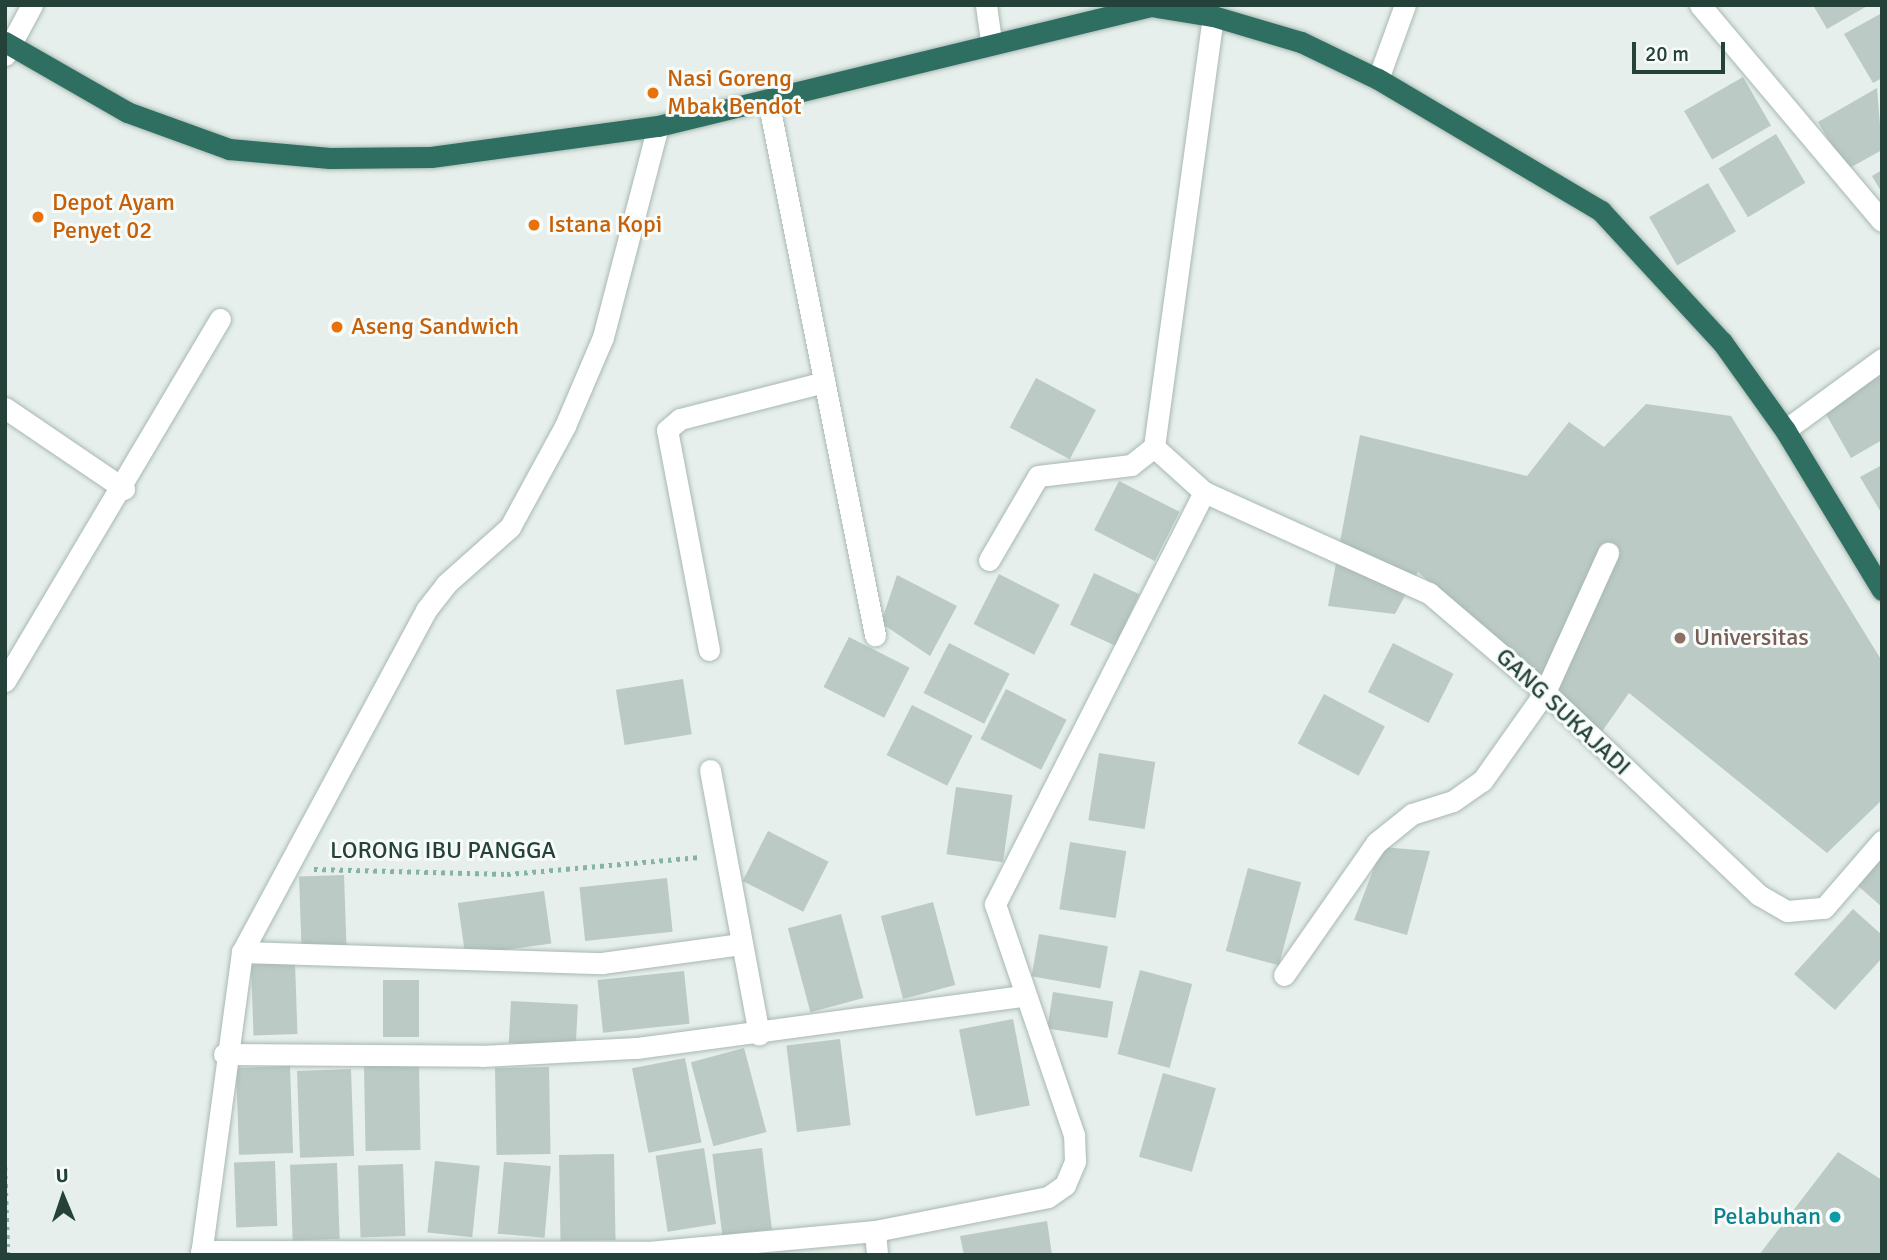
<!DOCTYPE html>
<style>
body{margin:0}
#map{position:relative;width:1887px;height:1260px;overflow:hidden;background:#e6efeb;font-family:Signika,sans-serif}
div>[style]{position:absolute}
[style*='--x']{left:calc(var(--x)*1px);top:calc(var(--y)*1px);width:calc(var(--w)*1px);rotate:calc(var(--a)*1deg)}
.building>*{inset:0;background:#bbcac4;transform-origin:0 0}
.path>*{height:4.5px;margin-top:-2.25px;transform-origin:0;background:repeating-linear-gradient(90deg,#86b3a5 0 3.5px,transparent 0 8.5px)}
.roads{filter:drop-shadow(0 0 2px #a8b8b2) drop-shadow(0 0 2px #a8b8b2)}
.minor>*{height:21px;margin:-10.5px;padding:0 10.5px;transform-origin:10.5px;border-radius:10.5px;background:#fff}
.highway>*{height:21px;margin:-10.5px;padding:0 10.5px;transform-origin:10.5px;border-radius:10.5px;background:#2f6f62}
.dots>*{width:19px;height:19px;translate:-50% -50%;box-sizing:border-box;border:4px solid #f7fbf9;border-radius:50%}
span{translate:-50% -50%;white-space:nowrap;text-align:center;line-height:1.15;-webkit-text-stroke:6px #f7fbf9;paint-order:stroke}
.food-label{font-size:24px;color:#c56008}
.left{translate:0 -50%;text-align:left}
.education-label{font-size:24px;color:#785e54}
.street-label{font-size:24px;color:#24423a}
.culture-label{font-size:24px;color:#0d838f}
.right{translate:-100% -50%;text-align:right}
.frame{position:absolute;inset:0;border:7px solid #24423a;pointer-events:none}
.north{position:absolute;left:28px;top:1162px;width:70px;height:70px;-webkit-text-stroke:5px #f7fbf9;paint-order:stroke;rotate:358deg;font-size:19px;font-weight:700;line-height:28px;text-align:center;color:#24423a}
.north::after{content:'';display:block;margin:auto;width:24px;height:32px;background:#24423a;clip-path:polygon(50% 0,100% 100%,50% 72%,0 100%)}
.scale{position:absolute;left:1632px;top:42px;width:93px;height:32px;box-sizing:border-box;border:4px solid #24423a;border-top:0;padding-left:9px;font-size:21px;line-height:24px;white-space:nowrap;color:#24423a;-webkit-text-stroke:5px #f7fbf9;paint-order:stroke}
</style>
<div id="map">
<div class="building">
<i style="clip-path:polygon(1813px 5px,1869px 5px,1827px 29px)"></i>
<i style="clip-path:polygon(1882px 13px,1882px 78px,1873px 83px,1844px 34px)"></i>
<i style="left:1743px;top:77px;width:56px;height:68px;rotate:60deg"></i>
<i style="clip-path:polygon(1877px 88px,1882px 150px,1846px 170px,1818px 122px)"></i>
<i style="left:1776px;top:134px;width:57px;height:67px;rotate:59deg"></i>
<i style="clip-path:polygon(1882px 170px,1882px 193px,1872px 176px)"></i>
<i style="left:1708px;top:183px;width:56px;height:68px;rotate:60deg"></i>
<i style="clip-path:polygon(1882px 375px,1882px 440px,1851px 458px,1823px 409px)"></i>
<i style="left:1036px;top:378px;width:68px;height:56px;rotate:28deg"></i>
<i style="clip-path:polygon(1646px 404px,1731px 416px,1882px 661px,1882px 800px,1827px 853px,1629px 693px,1601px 733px,1418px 572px,1395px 614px,1328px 606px,1360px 435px,1527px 476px,1569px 422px,1604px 447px)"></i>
<i style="clip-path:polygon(1882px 465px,1882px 514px,1860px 477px)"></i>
<i style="left:1119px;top:481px;width:68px;height:55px;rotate:27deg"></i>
<i style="left:1094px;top:573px;width:50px;height:57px;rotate:25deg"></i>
<i style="left:999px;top:574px;width:68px;height:56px;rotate:27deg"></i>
<i style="clip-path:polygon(897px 575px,957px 606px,930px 656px,881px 623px)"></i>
<i style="left:849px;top:637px;width:68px;height:56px;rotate:27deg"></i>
<i style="left:949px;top:643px;width:68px;height:56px;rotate:27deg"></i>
<i style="left:1393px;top:643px;width:68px;height:55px;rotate:27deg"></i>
<i style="left:683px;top:679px;width:56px;height:68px;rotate:81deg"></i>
<i style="left:1006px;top:689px;width:68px;height:56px;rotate:27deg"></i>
<i style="left:1324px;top:694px;width:69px;height:56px;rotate:28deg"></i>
<i style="left:912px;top:705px;width:68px;height:56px;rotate:27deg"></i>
<i style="left:1099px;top:753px;width:57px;height:68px;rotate:9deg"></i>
<i style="left:956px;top:787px;width:57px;height:68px;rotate:8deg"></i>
<i style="left:768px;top:831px;width:68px;height:56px;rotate:27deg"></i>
<i style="left:1070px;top:842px;width:57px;height:68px;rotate:9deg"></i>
<i style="clip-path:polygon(1382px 847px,1430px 851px,1407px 935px,1354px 920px)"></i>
<i style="clip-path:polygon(1882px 857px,1882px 907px,1857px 885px)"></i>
<i style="left:1248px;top:868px;width:55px;height:86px;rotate:15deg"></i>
<i style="left:344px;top:875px;width:73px;height:45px;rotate:88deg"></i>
<i style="left:667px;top:878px;width:54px;height:88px;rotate:84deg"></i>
<i style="left:544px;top:891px;width:53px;height:87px;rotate:82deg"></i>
<i style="left:933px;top:902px;width:86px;height:54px;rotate:75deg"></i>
<i style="clip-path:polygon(1853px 909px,1882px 935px,1882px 958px,1835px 1010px,1794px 974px)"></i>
<i style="left:841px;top:914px;width:87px;height:55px;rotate:75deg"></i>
<i style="left:1039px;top:934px;width:70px;height:43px;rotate:10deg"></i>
<i style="left:295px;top:963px;width:71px;height:44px;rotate:88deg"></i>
<i style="left:1140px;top:970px;width:54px;height:87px;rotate:15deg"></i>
<i style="left:684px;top:971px;width:53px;height:87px;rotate:84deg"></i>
<i style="left:383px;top:980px;width:36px;height:57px"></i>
<i style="left:1053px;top:992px;width:61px;height:37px;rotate:9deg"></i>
<i style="left:511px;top:1001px;width:67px;height:42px;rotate:3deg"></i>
<i style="left:1013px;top:1019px;width:88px;height:55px;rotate:79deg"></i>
<i style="left:840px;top:1039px;width:87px;height:54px;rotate:83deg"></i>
<i style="left:744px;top:1048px;width:87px;height:55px;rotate:75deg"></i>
<i style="left:685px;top:1058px;width:86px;height:54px;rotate:79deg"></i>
<i style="left:419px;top:1064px;width:86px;height:55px;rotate:89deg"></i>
<i style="left:290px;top:1066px;width:87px;height:54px;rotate:88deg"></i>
<i style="left:549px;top:1067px;width:87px;height:54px;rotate:89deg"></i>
<i style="left:351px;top:1069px;width:87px;height:54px;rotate:88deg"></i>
<i style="left:1163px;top:1073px;width:55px;height:87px;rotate:16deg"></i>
<i style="left:704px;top:1148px;width:77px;height:49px;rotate:81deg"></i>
<i style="left:762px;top:1148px;width:82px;height:50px;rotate:83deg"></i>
<i style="clip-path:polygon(1838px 1152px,1882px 1180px,1882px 1255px,1759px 1255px)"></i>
<i style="left:614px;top:1154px;width:86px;height:55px;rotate:89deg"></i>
<i style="left:275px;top:1161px;width:65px;height:41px;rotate:88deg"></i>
<i style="left:435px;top:1161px;width:45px;height:72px;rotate:6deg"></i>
<i style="left:504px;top:1162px;width:47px;height:72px;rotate:5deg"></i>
<i style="left:337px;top:1163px;width:76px;height:47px;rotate:88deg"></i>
<i style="left:403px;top:1164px;width:72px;height:45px;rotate:88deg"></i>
<i style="clip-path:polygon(1047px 1221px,1052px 1255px,964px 1255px,960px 1236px)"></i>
</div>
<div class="path">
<i style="--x:314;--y:869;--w:193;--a:1.5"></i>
<i style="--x:507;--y:874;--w:194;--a:-5"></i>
<i style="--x:5;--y:1167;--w:88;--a:88"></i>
</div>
<div class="roads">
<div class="minor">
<i style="--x:986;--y:5;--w:37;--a:82"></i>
<i style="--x:1700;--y:5;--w:282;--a:49.9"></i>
<i style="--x:1213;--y:16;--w:435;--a:97.8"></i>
<i style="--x:1154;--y:447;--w:67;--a:42"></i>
<i style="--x:1204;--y:492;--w:247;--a:24.2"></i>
<i style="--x:1429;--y:593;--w:153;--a:40.5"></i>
<i style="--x:1545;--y:692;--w:295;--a:43.5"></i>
<i style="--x:1759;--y:895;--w:32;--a:30"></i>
<i style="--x:1787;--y:911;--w:37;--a:-5"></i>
<i style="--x:1824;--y:908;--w:89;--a:-49.1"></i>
<i style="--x:5;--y:55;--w:57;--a:-61.6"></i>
<i style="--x:1378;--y:79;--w:79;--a:-70"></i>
<i style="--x:768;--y:100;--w:546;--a:78.69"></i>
<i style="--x:5;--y:408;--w:144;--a:34.2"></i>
<i style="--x:1785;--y:430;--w:120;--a:-36.2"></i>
<i style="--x:989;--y:560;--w:97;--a:-59.7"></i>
<i style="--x:1038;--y:476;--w:94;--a:-6.7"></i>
<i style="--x:1131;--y:465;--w:29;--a:-38"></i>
<i style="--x:709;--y:650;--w:224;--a:-100.8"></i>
<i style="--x:667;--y:430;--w:17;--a:-40"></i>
<i style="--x:680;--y:419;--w:149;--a:-14.4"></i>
<i style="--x:5;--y:681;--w:421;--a:-59.3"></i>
<i style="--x:710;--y:770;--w:269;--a:79.5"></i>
<i style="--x:242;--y:952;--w:360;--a:1.8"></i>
<i style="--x:602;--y:963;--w:140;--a:-7.8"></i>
<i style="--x:1284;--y:975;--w:161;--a:-55.1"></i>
<i style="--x:1376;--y:843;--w:46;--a:-38.9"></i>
<i style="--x:1412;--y:814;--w:43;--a:-17.6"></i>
<i style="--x:1453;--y:801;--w:35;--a:-35"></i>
<i style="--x:1482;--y:781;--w:109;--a:-54.7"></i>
<i style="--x:1545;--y:692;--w:153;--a:-65.6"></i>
<i style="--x:224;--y:1054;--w:258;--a:0.4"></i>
<i style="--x:482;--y:1056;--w:155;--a:-3"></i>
<i style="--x:637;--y:1048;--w:390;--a:-7.7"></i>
<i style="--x:875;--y:1231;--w:24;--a:85"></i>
<i style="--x:201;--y:1251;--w:447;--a:0.1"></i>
<i style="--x:648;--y:1252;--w:228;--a:-5.3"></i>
<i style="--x:875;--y:1231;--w:176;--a:-11.1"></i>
<i style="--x:1048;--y:1197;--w:21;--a:-35"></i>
<i style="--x:1065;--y:1185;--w:26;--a:-67"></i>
<i style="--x:1075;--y:1161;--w:26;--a:-92"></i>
<i style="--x:1074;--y:1135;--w:244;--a:-108.9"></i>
<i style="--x:995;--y:904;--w:462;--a:-63.1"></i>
<i style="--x:201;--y:1255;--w:306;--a:-82.3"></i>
<i style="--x:242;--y:952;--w:388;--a:-61.7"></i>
<i style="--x:426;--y:610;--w:33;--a:-52"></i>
<i style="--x:446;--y:584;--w:86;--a:-41.7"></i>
<i style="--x:510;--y:527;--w:115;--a:-61.4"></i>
<i style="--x:565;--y:426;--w:97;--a:-66.9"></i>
<i style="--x:603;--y:337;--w:218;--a:-75.4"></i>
</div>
<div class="highway">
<i style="--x:5;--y:42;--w:141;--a:29.8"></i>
<i style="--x:127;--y:112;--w:109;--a:19.9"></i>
<i style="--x:229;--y:149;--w:101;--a:5.1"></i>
<i style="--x:330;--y:158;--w:101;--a:-0.6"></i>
<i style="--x:431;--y:157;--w:229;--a:-7.8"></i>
<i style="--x:658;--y:126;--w:507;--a:-13.68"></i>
<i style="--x:1151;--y:6;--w:63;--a:9.2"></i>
<i style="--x:1213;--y:16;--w:92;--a:16.5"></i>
<i style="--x:1301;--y:42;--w:85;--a:25.7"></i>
<i style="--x:1378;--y:79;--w:259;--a:30.6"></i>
<i style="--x:1601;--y:211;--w:178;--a:47.3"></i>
<i style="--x:1722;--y:342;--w:108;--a:54.4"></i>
<i style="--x:1785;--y:430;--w:187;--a:58.8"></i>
</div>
</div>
<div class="dots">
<i style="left:653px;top:93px;background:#e8710a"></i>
<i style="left:38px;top:217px;background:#e8710a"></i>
<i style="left:534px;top:225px;background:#e8710a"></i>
<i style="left:337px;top:327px;background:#e8710a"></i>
<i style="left:1680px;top:638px;background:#8d6e63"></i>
<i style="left:1835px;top:1217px;background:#0f9aa8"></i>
</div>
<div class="food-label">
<span class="left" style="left:667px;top:93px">Nasi Goreng<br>Mbak Bendot</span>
<span class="left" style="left:52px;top:217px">Depot Ayam<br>Penyet 02</span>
<span class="left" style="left:548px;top:225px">Istana Kopi</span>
<span class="left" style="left:351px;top:327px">Aseng Sandwich</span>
</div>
<div class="education-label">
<span class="left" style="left:1694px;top:638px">Universitas</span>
</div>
<div class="street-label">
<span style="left:1563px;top:712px;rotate:43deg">GANG SUKAJADI</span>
<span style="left:443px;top:851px">LORONG IBU PANGGA</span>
</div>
<div class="culture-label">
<span class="right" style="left:1821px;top:1217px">Pelabuhan</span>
</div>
<div class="frame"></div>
<div class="north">U</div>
<div class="scale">20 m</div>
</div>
